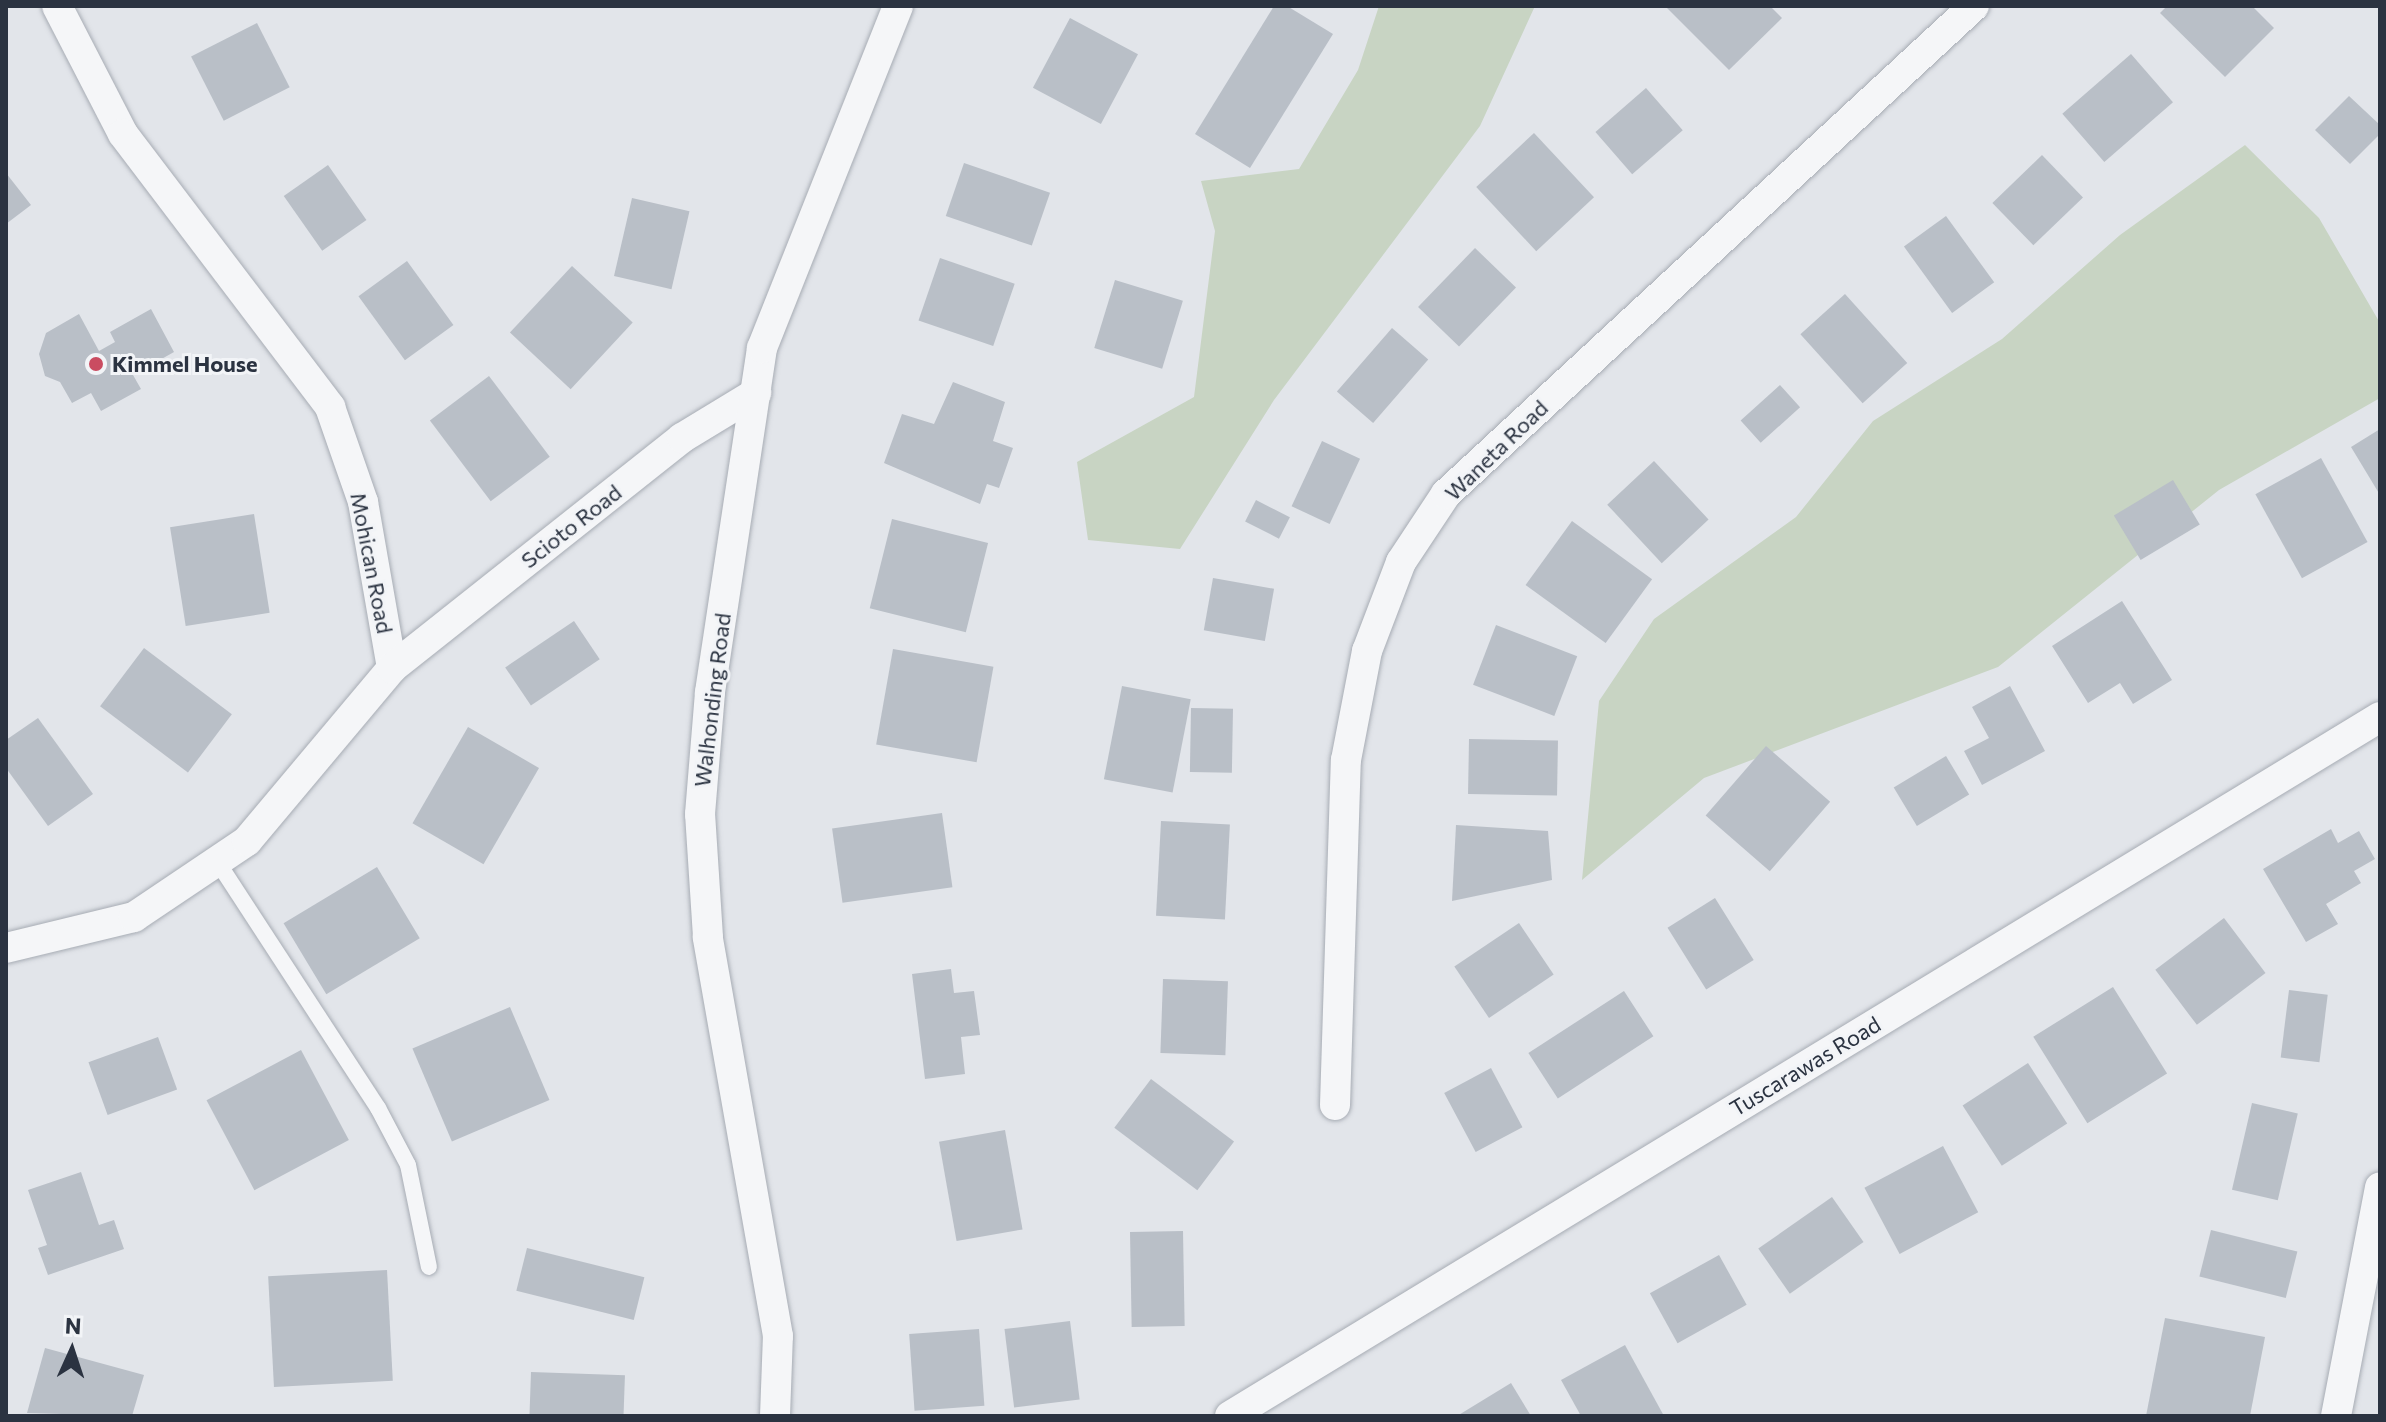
<!DOCTYPE html>
<style>
body{margin:0}
#map{position:relative;width:2386px;height:1422px;overflow:hidden;background:#e2e5ea;font-family:Commissioner,sans-serif}
div>[style]{position:absolute}
[style*='--x']{left:calc(var(--x)*1px);top:calc(var(--y)*1px);width:calc(var(--w)*1px);rotate:calc(var(--a)*1deg)}
.green>*{inset:0;background:#c8d4c3}
.building>*{inset:0;background:#b9bfc7;transform-origin:0 0}
.roads{filter:drop-shadow(0 0 2px #a7acb4) drop-shadow(0 0 2px #a7acb4)}
.lane>*{height:16px;margin:-8px;padding:0 8px;transform-origin:8px;border-radius:8px;background:#f5f6f8}
.street>*{height:30px;margin:-15px;padding:0 15px;transform-origin:15px;border-radius:15px;background:#f5f6f8}
.dots>*{width:22px;height:22px;translate:-50% -50%;box-sizing:border-box;border:4px solid #f2f4f7;border-radius:50%}
span{translate:-50% -50%;white-space:nowrap;text-align:center;line-height:1.15;-webkit-text-stroke:6px #f2f4f7;paint-order:stroke}
.poi-label{font-size:22px;color:#2b3341;font-weight:700}
.left{translate:0 -50%;text-align:left}
.street-label{font-size:22px;color:#2b3341}
.frame{position:absolute;inset:0;border:8px solid #2b3341;pointer-events:none}
.north{position:absolute;left:32px;top:1310px;width:80px;height:80px;-webkit-text-stroke:6px #f2f4f7;paint-order:stroke;rotate:3deg;font-size:22px;font-weight:700;line-height:32px;text-align:center;color:#2b3341}
.north::after{content:'';display:block;margin:auto;width:28px;height:36px;background:#2b3341;clip-path:polygon(50% 0,100% 100%,50% 72%,0 100%)}
</style>
<div id="map">
<div class="green">
<i style="clip-path:polygon(1379px 6px,1535px 6px,1480px 126px,1274px 400px,1180px 549px,1088px 540px,1077px 462px,1194px 397px,1215px 231px,1201px 181px,1299px 169px,1358px 70px)"></i>
<i style="clip-path:polygon(2245px 145px,2319px 218px,2380px 323px,2380px 398px,2219px 490px,1998px 667px,1704px 778px,1582px 880px,1599px 701px,1654px 619px,1796px 517px,1873px 421px,2002px 339px,2120px 235px)"></i>
</div>
<div class="building">
<i style="clip-path:polygon(1274px 6px,1287px 6px,1333px 34px,1250px 168px,1195px 134px)"></i>
<i style="clip-path:polygon(1665px 6px,1770px 6px,1782px 18px,1729px 70px)"></i>
<i style="clip-path:polygon(2167px 6px,2252px 6px,2274px 28px,2225px 77px,2160px 13px)"></i>
<i style="left:1070px;top:18px;width:77px;height:79px;rotate:28deg"></i>
<i style="left:257px;top:23px;width:72px;height:74px;rotate:63deg"></i>
<i style="left:2131px;top:54px;width:64px;height:91px;rotate:49deg"></i>
<i style="left:1646px;top:88px;width:56px;height:67px;rotate:49deg"></i>
<i style="clip-path:polygon(2349px 96px,2380px 125px,2380px 134px,2350px 164px,2315px 130px)"></i>
<i style="left:1534px;top:133px;width:88px;height:79px;rotate:47deg"></i>
<i style="left:2042px;top:155px;width:59px;height:69px;rotate:46deg"></i>
<i style="left:964px;top:163px;width:91px;height:56px;rotate:19deg"></i>
<i style="left:328px;top:165px;width:67px;height:54px;rotate:55deg"></i>
<i style="clip-path:polygon(6px 173px,31px 205px,6px 224px)"></i>
<i style="left:632px;top:198px;width:59px;height:80px;rotate:13deg"></i>
<i style="left:1946px;top:216px;width:82px;height:52px;rotate:54deg"></i>
<i style="left:1475px;top:248px;width:57px;height:82px;rotate:44deg"></i>
<i style="left:940px;top:258px;width:79px;height:66px;rotate:19deg"></i>
<i style="left:407px;top:261px;width:79px;height:60px;rotate:54deg"></i>
<i style="left:572px;top:266px;width:83px;height:91px;rotate:43deg"></i>
<i style="left:1115px;top:280px;width:71px;height:71px;rotate:17deg"></i>
<i style="left:1845px;top:294px;width:93px;height:60px;rotate:48deg"></i>
<i style="clip-path:polygon(151px 309px,174px 352px,133px 375px,141px 389px,101px 411px,91px 393px,72px 403px,60px 382px,45px 376px,39px 354px,46px 333px,79px 314px,99px 351px,115px 342px,110px 332px)"></i>
<i style="left:1392px;top:328px;width:48px;height:84px;rotate:41deg"></i>
<i style="left:489px;top:376px;width:101px;height:74px;rotate:53deg"></i>
<i style="clip-path:polygon(953px 382px,1005px 402px,993px 441px,1013px 448px,999px 488px,987px 484px,980px 504px,884px 463px,902px 414px,934px 424px)"></i>
<i style="left:1780px;top:385px;width:30px;height:53px;rotate:48deg"></i>
<i style="clip-path:polygon(2380px 429px,2380px 495px,2351px 447px)"></i>
<i style="left:1322px;top:441px;width:42px;height:72px;rotate:25deg"></i>
<i style="left:2321px;top:458px;width:96px;height:75px;rotate:61deg"></i>
<i style="left:1654px;top:461px;width:80px;height:64px;rotate:47deg"></i>
<i style="left:2173px;top:480px;width:52px;height:69px;rotate:59deg"></i>
<i style="left:1256px;top:500px;width:38px;height:24px;rotate:27deg"></i>
<i style="left:254px;top:514px;width:100px;height:85px;rotate:81deg"></i>
<i style="left:892px;top:519px;width:99px;height:92px;rotate:14deg"></i>
<i style="left:1572px;top:521px;width:99px;height:79px;rotate:36deg"></i>
<i style="left:1213px;top:578px;width:62px;height:53px;rotate:10deg"></i>
<i style="clip-path:polygon(2122px 601px,2172px 680px,2133px 704px,2120px 683px,2088px 703px,2052px 646px)"></i>
<i style="left:574px;top:621px;width:46px;height:83px;rotate:56deg"></i>
<i style="left:1496px;top:625px;width:87px;height:64px;rotate:21deg"></i>
<i style="left:144px;top:648px;width:110px;height:73px;rotate:37deg"></i>
<i style="left:893px;top:649px;width:102px;height:97px;rotate:10deg"></i>
<i style="left:1122px;top:686px;width:70px;height:95px;rotate:11deg"></i>
<i style="clip-path:polygon(2010px 686px,2045px 751px,1982px 785px,1964px 751px,1989px 738px,1972px 707px)"></i>
<i style="left:1191px;top:708px;width:42px;height:64px;rotate:1deg"></i>
<i style="clip-path:polygon(38px 718px,93px 794px,48px 826px,6px 768px,6px 740px)"></i>
<i style="left:468px;top:727px;width:82px;height:111px;rotate:30deg"></i>
<i style="left:1469px;top:739px;width:89px;height:55px;rotate:1deg"></i>
<i style="left:1766px;top:746px;width:85px;height:92px;rotate:41deg"></i>
<i style="left:1946px;top:756px;width:45px;height:61px;rotate:59deg"></i>
<i style="left:942px;top:813px;width:75px;height:111px;rotate:82deg"></i>
<i style="left:1161px;top:821px;width:69px;height:95px;rotate:3deg"></i>
<i style="clip-path:polygon(1456px 825px,1548px 831px,1552px 880px,1452px 901px)"></i>
<i style="clip-path:polygon(2331px 829px,2338px 843px,2359px 831px,2375px 859px,2354px 871px,2361px 883px,2326px 904px,2338px 924px,2306px 942px,2263px 869px)"></i>
<i style="left:377px;top:867px;width:83px;height:109px;rotate:59deg"></i>
<i style="left:1715px;top:898px;width:73px;height:56px;rotate:58deg"></i>
<i style="left:2224px;top:918px;width:69px;height:86px;rotate:53deg"></i>
<i style="left:1519px;top:923px;width:62px;height:78px;rotate:56deg"></i>
<i style="clip-path:polygon(951px 969px,954px 993px,974px 991px,980px 1035px,961px 1037px,965px 1074px,925px 1079px,912px 974px)"></i>
<i style="left:1163px;top:979px;width:65px;height:74px;rotate:2deg"></i>
<i style="left:2113px;top:987px;width:102px;height:94px;rotate:58deg"></i>
<i style="left:2289px;top:990px;width:39px;height:68px;rotate:7deg"></i>
<i style="left:1624px;top:991px;width:54px;height:114px;rotate:57deg"></i>
<i style="left:510px;top:1007px;width:101px;height:106px;rotate:67deg"></i>
<i style="left:158px;top:1037px;width:56px;height:74px;rotate:70deg"></i>
<i style="left:301px;top:1050px;width:102px;height:107px;rotate:62deg"></i>
<i style="left:2028px;top:1063px;width:72px;height:78px;rotate:57deg"></i>
<i style="left:1491px;top:1068px;width:67px;height:53px;rotate:62deg"></i>
<i style="left:1151px;top:1079px;width:104px;height:61px;rotate:37deg"></i>
<i style="left:2252px;top:1103px;width:47px;height:89px;rotate:13deg"></i>
<i style="left:1005px;top:1130px;width:101px;height:67px;rotate:80deg"></i>
<i style="left:1943px;top:1146px;width:75px;height:89px;rotate:62deg"></i>
<i style="clip-path:polygon(81px 1172px,99px 1225px,114px 1220px,124px 1249px,48px 1275px,38px 1248px,47px 1245px,28px 1190px)"></i>
<i style="left:1832px;top:1197px;width:55px;height:90px;rotate:55deg"></i>
<i style="left:2211px;top:1230px;width:89px;height:48px;rotate:14deg"></i>
<i style="left:1183px;top:1231px;width:95px;height:53px;rotate:89deg"></i>
<i style="left:527px;top:1248px;width:121px;height:44px;rotate:14deg"></i>
<i style="left:1719px;top:1255px;width:57px;height:79px;rotate:61deg"></i>
<i style="left:387px;top:1270px;width:111px;height:119px;rotate:87deg"></i>
<i style="clip-path:polygon(2165px 1318px,2265px 1337px,2250px 1416px,2146px 1416px)"></i>
<i style="left:1070px;top:1321px;width:79px;height:66px;rotate:83deg"></i>
<i style="left:979px;top:1329px;width:77px;height:70px;rotate:86deg"></i>
<i style="clip-path:polygon(1625px 1345px,1664px 1416px,1581px 1416px,1561px 1380px)"></i>
<i style="clip-path:polygon(45px 1348px,144px 1375px,132px 1416px,27px 1413px)"></i>
<i style="left:531px;top:1372px;width:94px;height:44px;rotate:2deg"></i>
<i style="clip-path:polygon(1511px 1383px,1531px 1416px,1457px 1416px)"></i>
</div>
<div class="roads">
<div class="lane">
<i style="--x:217;--y:861;--w:295;--a:56.9"></i>
<i style="--x:378;--y:1108;--w:64;--a:62.2"></i>
<i style="--x:408;--y:1165;--w:104;--a:78.4"></i>
</div>
<div class="street">
<i style="--x:57;--y:6;--w:144;--a:62.7"></i>
<i style="--x:123;--y:134;--w:343;--a:52.8"></i>
<i style="--x:330;--y:407;--w:101;--a:70.8"></i>
<i style="--x:363;--y:502;--w:169;--a:80.1"></i>
<i style="--x:6;--y:948;--w:132;--a:-13.6"></i>
<i style="--x:134;--y:917;--w:136;--a:-33.9"></i>
<i style="--x:247;--y:841;--w:226;--a:-50"></i>
<i style="--x:392;--y:668;--w:370;--a:-38.4"></i>
<i style="--x:682;--y:438;--w:87;--a:-31.3"></i>
<i style="--x:1335;--y:1105;--w:345;--a:-88.2"></i>
<i style="--x:1346;--y:760;--w:111;--a:-79.1"></i>
<i style="--x:1367;--y:651;--w:95;--a:-69.1"></i>
<i style="--x:1401;--y:562;--w:82;--a:-56.5"></i>
<i style="--x:1446;--y:494;--w:719;--a:-42.75"></i>
<i style="--x:775;--y:1416;--w:80;--a:-87.9"></i>
<i style="--x:778;--y:1336;--w:405;--a:-100"></i>
<i style="--x:708;--y:937;--w:123;--a:-93.7"></i>
<i style="--x:700;--y:814;--w:122;--a:-85.3"></i>
<i style="--x:710;--y:692;--w:348;--a:-81.4"></i>
<i style="--x:762;--y:348;--w:368;--a:-68.3"></i>
<i style="--x:1230;--y:1416;--w:1346;--a:-31.29"></i>
<i style="--x:2336;--y:1416;--w:233;--a:-79.1"></i>
</div>
</div>
<div class="dots">
<i style="left:96px;top:364px;background:#ca4c61"></i>
</div>
<div class="poi-label">
<span class="left" style="left:112px;top:364px">Kimmel House</span>
</div>
<div class="street-label">
<span style="left:1496px;top:450px;rotate:-44deg">Waneta Road</span>
<span style="left:571px;top:526px;rotate:-38deg">Scioto Road</span>
<span style="left:372px;top:563px;rotate:79deg">Mohican Road</span>
<span style="left:712px;top:700px;rotate:-83deg">Walhonding Road</span>
<span style="left:1805px;top:1066px;rotate:-31deg">Tuscarawas Road</span>
</div>
<div class="frame"></div>
<div class="north">N</div>
</div>
